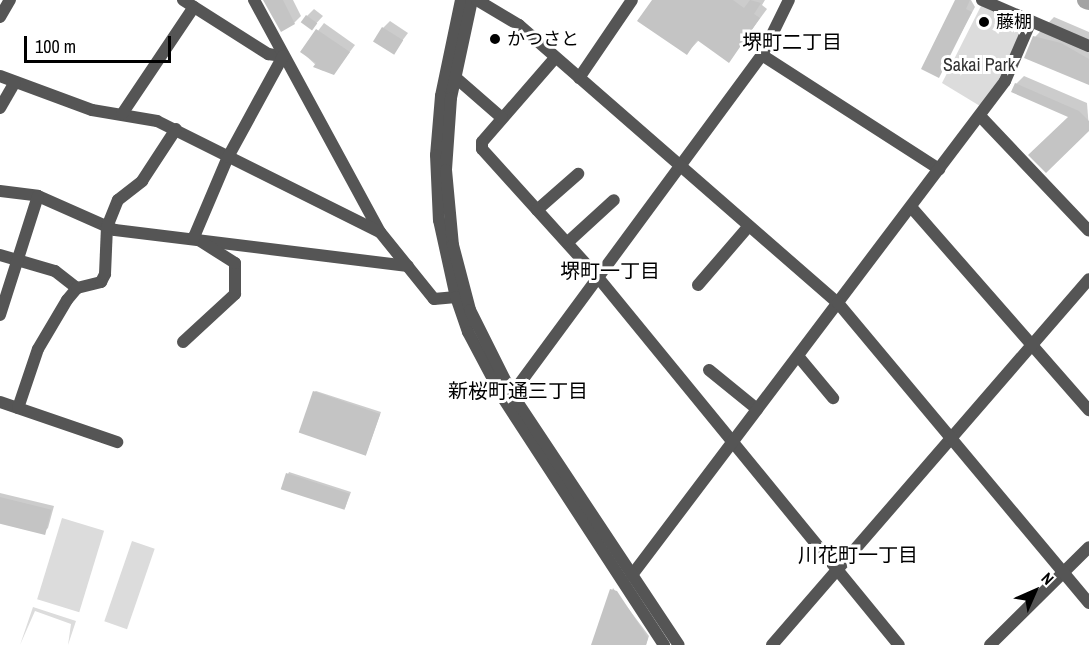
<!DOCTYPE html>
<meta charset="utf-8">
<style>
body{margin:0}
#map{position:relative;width:1089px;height:645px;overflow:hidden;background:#fff;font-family:"Archivo Narrow","Noto Sans JP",sans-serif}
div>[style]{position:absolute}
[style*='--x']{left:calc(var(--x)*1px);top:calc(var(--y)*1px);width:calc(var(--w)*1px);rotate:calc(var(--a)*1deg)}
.green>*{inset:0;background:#dcdcdc;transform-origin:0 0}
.shadow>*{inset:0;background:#0003}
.river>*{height:18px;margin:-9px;padding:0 9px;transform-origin:9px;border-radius:9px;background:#a3a3a3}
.building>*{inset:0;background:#c4c4c4;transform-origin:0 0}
.minor>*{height:12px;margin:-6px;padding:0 6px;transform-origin:6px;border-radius:6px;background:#555}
.tertiary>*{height:12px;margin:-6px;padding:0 6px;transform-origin:6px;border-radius:6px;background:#555}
.dots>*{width:16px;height:16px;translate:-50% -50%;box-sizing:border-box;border:3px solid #fff;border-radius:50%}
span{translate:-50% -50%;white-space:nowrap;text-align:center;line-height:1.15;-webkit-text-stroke:6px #fff;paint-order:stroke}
.poi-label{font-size:18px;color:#000}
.left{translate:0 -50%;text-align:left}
.park-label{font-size:18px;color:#333}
.neighbourhood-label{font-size:20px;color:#000}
.north{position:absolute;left:1005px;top:561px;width:60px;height:60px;-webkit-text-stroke:4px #fff;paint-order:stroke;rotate:45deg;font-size:16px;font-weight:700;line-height:24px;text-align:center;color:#000}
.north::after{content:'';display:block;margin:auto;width:21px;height:27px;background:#000;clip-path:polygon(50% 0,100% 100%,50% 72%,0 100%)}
.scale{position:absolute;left:24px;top:36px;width:147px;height:27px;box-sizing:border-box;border:3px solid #000;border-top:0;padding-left:8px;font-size:18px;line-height:21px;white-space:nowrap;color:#000;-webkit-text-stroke:4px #fff;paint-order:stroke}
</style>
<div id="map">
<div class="green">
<i style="clip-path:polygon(982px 4px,1025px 22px,1001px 78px,980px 106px,942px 83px)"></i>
<i style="left:62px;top:518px;width:44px;height:85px;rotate:17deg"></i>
<i style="left:132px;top:541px;width:24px;height:85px;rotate:19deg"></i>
<i style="clip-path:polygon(33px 607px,76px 621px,68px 645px,71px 624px,35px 611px,20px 645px)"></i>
</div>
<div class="shadow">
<i style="clip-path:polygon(264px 0,293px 0,301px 16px,294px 23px)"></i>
<i style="clip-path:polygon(653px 0,765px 0,762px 5px,767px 9px,729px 61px,699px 40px,687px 53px)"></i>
<i style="clip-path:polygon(957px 0,971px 0,975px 7px,938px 76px)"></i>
<i style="clip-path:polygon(314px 9px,323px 16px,312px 28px,307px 16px)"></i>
<i style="clip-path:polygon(1054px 17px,1089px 32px,1089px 83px,1035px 37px)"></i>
<i style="clip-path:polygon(390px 21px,408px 33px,393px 53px,383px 28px)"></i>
<i style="clip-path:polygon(324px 23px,355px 45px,334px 73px,321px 70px,302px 52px)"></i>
<i style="clip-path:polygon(1024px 76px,1087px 103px,1089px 129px,1016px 84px)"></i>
<i style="clip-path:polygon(316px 391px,381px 412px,366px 454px,314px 392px)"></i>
<i style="clip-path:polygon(289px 472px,351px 492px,345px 508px,288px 474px)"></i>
<i style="clip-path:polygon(0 493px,54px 506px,48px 528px,44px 532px,0 523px)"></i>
<i style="clip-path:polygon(613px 588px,649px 636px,646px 645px,592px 645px)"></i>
</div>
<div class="river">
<i style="--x:1086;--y:0;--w:3;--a:18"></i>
</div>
<div class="building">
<i style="clip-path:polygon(263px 0,283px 0,295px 24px,281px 32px)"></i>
<i style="clip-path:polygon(652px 0,733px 0,744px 8px,750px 0,761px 3px,754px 14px,760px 18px,729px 63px,697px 40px,687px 55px,637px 21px)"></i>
<i style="clip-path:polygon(955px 0,970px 0,966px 9px,972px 12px,939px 78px,921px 69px)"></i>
<i style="left:306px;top:15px;width:14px;height:9px;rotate:36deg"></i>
<i style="left:382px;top:27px;width:25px;height:17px;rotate:32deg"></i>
<i style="clip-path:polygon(316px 29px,350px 52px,334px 75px,313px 67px,316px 63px,300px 52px)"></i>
<i style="clip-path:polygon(1033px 36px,1061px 43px,1089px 59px,1089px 85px,1024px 58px)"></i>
<i style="clip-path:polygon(1015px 83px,1079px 111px,1089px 121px,1089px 131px,1046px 173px,1028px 155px,1068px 117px,1011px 92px)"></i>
<i style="left:313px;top:391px;width:71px;height:44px;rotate:19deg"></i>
<i style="left:286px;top:473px;width:67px;height:17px;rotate:18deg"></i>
<i style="left:0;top:497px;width:53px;height:26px;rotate:14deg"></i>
<i style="clip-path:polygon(610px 589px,617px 591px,648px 638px,646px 645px,591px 645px)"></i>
</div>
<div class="minor">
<i style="--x:183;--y:0;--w:101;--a:32.4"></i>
<i style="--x:268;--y:54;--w:15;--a:8"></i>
<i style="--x:254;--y:0;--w:264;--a:61.5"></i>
<i style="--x:380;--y:232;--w:86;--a:51.1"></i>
<i style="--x:434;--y:299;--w:22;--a:-5"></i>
<i style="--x:982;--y:0;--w:116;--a:23.3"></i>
<i style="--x:0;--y:17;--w:20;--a:-60"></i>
<i style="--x:762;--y:55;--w:211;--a:32.8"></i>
<i style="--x:555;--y:58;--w:111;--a:131"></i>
<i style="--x:482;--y:142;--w:7;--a:90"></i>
<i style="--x:482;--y:149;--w:170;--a:47.9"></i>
<i style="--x:596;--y:275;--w:478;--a:50.7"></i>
<i style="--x:0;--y:76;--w:98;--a:20.3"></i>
<i style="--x:92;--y:110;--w:66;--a:9.6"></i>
<i style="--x:157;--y:121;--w:249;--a:26.5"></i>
<i style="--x:455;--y:77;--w:62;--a:41.1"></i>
<i style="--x:579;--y:78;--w:94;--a:-55.8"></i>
<i style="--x:0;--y:108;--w:30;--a:-60"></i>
<i style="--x:122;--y:114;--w:129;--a:-56.1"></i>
<i style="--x:980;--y:116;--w:158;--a:46.5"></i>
<i style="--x:0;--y:191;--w:38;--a:7"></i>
<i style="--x:38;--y:196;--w:84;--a:23.8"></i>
<i style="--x:115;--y:230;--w:295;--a:7"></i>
<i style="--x:911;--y:207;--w:270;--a:48.8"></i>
<i style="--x:537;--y:210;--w:55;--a:-41.3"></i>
<i style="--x:568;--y:242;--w:62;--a:-42.4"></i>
<i style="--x:0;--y:255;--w:57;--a:16.2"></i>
<i style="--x:55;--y:271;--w:28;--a:38"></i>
<i style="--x:698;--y:285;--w:78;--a:-49.2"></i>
<i style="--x:0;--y:315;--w:125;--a:-72.3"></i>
<i style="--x:183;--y:342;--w:71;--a:-42.7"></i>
<i style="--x:235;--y:294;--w:31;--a:-90"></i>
<i style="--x:235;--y:263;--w:49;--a:-147.6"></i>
<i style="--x:194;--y:237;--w:87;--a:-67"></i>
<i style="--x:228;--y:157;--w:115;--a:-61.4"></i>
<i style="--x:798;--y:356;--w:55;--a:50.2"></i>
<i style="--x:709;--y:370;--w:62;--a:39.1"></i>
<i style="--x:512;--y:394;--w:421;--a:-53.6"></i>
<i style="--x:762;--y:55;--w:61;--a:-63.9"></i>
<i style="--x:0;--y:402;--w:124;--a:18.9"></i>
<i style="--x:18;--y:408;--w:62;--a:-71.3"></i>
<i style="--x:38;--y:349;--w:57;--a:-59.4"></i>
<i style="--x:67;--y:300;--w:16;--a:-50"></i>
<i style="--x:77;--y:288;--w:25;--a:-14"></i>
<i style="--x:101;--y:282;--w:9;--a:-63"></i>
<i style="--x:105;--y:274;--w:47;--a:-87.6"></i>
<i style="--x:107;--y:227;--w:29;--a:-68"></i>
<i style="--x:118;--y:200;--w:31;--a:-38"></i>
<i style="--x:142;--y:181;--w:62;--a:-56.8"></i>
<i style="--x:632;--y:575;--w:619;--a:-52.94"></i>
<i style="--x:1005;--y:81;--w:65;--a:-66.6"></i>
<i style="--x:772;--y:645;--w:484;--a:-49.1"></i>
<i style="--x:990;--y:645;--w:139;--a:-44.7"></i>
</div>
<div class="tertiary">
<i style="--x:461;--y:0;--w:98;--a:101.8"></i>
<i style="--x:441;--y:96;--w:59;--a:94.8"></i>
<i style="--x:436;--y:155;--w:65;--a:87.4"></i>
<i style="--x:439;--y:220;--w:79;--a:77.6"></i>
<i style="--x:456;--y:297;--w:37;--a:71"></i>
<i style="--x:468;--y:332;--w:75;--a:62.1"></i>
<i style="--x:503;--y:398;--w:295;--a:56.9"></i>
<i style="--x:472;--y:0;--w:100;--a:102.1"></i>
<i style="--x:451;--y:98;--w:72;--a:94"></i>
<i style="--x:446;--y:170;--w:75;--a:84.7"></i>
<i style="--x:453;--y:245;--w:67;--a:75.3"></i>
<i style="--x:470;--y:310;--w:94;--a:63.4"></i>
<i style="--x:512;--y:394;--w:301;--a:56.4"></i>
<i style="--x:477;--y:0;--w:49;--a:30.8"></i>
<i style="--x:519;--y:25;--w:423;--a:41.1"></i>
<i style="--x:838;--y:303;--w:391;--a:50.1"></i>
</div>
<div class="dots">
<i style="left:984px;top:22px;background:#000"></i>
<i style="left:495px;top:39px;background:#000"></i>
</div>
<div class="poi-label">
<span class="left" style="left:996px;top:22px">藤棚</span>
<span class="left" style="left:507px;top:39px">かつさと</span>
</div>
<div class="park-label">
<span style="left:979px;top:65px">Sakai Park</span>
</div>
<div class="neighbourhood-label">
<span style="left:792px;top:41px">堺町二丁目</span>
<span style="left:610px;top:270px">堺町一丁目</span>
<span style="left:518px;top:390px">新桜町通三丁目</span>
<span style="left:858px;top:554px">川花町一丁目</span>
</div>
<div class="north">N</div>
<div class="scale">100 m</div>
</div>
